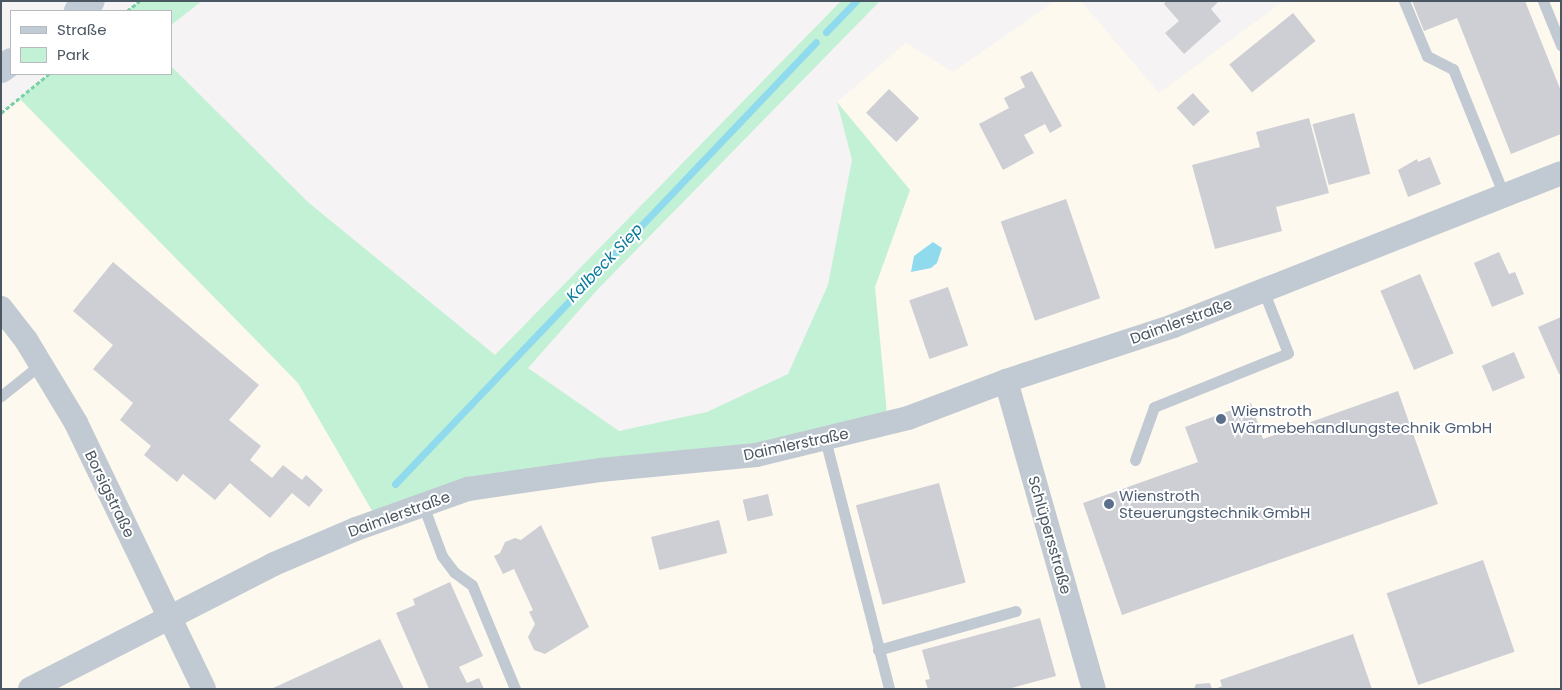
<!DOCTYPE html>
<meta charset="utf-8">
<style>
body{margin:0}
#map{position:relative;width:1562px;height:690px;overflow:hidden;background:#f5f3f3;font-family:Poppins,sans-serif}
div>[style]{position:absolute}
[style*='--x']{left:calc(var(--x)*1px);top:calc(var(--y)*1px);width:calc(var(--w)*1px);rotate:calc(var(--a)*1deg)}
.commercial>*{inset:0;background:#fdf9ef}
.green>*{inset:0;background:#c3f1d5}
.water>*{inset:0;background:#90daee}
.stream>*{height:7px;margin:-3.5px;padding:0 3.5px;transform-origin:3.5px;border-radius:3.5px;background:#90daee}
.building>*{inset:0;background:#cdcfd5;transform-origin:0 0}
.path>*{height:3px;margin-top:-1.5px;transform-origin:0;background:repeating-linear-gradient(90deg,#7ad0a6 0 4px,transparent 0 6.5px)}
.lane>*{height:11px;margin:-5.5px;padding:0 5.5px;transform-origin:5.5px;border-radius:5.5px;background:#c1cad2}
.street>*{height:24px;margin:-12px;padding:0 12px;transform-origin:12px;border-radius:12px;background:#c1cad2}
.secondary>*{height:28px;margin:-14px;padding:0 14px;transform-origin:14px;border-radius:14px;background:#c1cbd6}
.dots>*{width:14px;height:14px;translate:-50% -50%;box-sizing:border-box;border:2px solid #fff;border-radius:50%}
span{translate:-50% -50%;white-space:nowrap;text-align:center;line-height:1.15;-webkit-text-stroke:4px #fff;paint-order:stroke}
.street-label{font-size:15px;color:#4a5661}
.service-label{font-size:15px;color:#4e5e75}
.left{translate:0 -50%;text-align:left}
.water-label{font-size:16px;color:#0c7c9b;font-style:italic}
.frame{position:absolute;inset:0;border:2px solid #4a5661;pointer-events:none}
.legend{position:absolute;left:10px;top:10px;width:162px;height:65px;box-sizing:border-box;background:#fff;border:1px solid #b7bbc0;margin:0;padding:6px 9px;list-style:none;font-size:15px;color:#4a5661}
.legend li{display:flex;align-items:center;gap:10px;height:25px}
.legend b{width:25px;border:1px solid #b7bbc0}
</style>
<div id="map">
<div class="commercial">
<i style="clip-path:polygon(1055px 1px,1081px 1px,1159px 93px,1284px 1px,1561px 1px,1561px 689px,1px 689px,1px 113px,19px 98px,298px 383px,379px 521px,415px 508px,887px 424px,875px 287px,910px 190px,837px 102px,906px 43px,953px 72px)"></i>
</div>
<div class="green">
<i style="clip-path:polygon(140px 1px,202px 1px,171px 25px,171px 11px,127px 11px)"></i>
<i style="clip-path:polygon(841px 1px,880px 1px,598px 289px,528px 368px,619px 431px,707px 412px,788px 374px,828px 285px,852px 160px,837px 102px,910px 190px,875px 287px,888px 424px,566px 475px,378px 521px,298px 383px,19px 98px,49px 74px,171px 74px,171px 66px,309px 203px,495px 355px)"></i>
</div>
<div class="water">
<i style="clip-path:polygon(933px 242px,942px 248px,937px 263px,931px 268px,911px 272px,914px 256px)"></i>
</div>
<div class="stream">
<i style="--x:826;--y:32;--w:43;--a:-45.9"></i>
<i style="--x:395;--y:484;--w:610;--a:-46.39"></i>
</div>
<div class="building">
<i style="clip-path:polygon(1166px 1px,1219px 1px,1211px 9px,1221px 21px,1184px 54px,1165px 33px,1179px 21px,1164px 4px)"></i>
<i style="clip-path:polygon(1412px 1px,1525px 1px,1561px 91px,1561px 134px,1511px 154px,1457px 18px,1424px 31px)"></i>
<i style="left:1293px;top:13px;width:36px;height:82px;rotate:51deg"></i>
<i style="clip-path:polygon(1032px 71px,1062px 126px,1050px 133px,1045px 124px,1024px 135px,1034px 153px,1003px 170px,979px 124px,1009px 108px,1004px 98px,1025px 87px,1020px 77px)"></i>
<i style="left:889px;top:89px;width:42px;height:33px;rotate:44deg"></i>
<i style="left:1193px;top:93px;width:25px;height:22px;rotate:48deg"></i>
<i style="left:1354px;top:113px;width:63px;height:43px;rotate:75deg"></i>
<i style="clip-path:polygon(1309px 118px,1329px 193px,1276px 207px,1282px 231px,1215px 249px,1192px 165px,1260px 147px,1256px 132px)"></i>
<i style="clip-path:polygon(1430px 157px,1441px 184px,1408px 197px,1398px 170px,1417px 159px,1418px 162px)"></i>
<i style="left:1066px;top:199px;width:105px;height:69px;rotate:71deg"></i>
<i style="clip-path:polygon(1499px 252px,1509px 274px,1515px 272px,1524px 294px,1492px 307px,1474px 263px)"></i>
<i style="clip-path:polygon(113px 262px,259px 385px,229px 420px,261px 446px,250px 460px,272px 478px,283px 465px,302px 480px,306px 475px,323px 490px,309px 507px,292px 493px,270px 518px,230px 483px,215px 500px,183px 474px,177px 482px,144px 455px,151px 446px,120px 420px,133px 403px,93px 369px,113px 345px,73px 311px)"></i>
<i style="left:1420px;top:274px;width:86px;height:43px;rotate:67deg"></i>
<i style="left:948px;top:287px;width:62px;height:41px;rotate:71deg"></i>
<i style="clip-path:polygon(1561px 317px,1561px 374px,1559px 374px,1538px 327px)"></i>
<i style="left:1514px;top:352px;width:28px;height:35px;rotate:67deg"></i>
<i style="clip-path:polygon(1398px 391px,1438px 504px,1122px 615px,1083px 503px,1198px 462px,1185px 427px,1251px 403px,1263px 439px)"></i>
<i style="left:939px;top:483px;width:103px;height:86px;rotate:75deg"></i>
<i style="left:768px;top:494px;width:22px;height:26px;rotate:77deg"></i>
<i style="left:719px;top:520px;width:34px;height:70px;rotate:76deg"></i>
<i style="clip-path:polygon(541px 525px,589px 627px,545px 654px,534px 650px,528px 637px,535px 624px,529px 612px,533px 610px,514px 569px,503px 574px,494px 556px,500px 553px,505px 542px,515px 538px,521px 540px)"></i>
<i style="left:1483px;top:560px;width:97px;height:102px;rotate:71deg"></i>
<i style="clip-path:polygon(450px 582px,483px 656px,459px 667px,467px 683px,479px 678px,484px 689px,429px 689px,396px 613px,415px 605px,413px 599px)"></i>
<i style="clip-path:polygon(1040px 618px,1056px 676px,1008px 689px,928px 689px,925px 680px,930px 679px,922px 650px)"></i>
<i style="clip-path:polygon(1353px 634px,1372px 689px,1215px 689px,1222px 686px,1220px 680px)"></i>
<i style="clip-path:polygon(380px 639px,404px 689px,271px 689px,343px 656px)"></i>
<i style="clip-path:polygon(1210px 683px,1212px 689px,1194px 689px,1196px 684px)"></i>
</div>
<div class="path">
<i style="--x:127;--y:11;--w:16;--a:-38"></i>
<i style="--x:1;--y:113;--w:62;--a:-39.1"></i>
</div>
<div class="lane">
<i style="--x:1404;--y:1;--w:60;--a:67.3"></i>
<i style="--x:1427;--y:56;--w:29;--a:27"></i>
<i style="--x:1453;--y:69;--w:136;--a:68"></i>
<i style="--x:1543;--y:1;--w:48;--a:67.8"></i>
<i style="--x:1;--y:396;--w:51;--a:-38.7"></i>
<i style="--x:825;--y:439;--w:258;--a:75.6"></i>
<i style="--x:1135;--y:460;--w:56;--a:-70.3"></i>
<i style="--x:1154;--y:407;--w:144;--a:-21.9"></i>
<i style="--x:1288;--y:353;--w:68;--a:-111.6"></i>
<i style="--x:423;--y:505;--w:54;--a:69.6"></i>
<i style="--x:442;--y:556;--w:20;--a:53"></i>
<i style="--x:454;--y:572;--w:22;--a:36"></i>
<i style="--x:472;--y:585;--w:113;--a:67.5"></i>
<i style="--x:878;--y:650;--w:143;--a:-15.8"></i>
</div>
<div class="street">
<i style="--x:1;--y:308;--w:41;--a:52"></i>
<i style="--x:26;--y:340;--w:97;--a:58.9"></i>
<i style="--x:76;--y:423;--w:295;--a:64.3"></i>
<i style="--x:1006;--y:381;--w:320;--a:74.1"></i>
<i style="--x:30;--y:689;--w:274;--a:-27.1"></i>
<i style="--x:274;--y:564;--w:89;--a:-23.1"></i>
<i style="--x:356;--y:529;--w:119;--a:-19.7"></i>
<i style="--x:468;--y:489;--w:133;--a:-8.2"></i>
<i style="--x:600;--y:470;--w:157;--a:-5.5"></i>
<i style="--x:756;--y:455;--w:156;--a:-13.7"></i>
<i style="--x:908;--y:418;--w:105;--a:-20.7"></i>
<i style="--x:1006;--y:381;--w:176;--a:-18.2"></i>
<i style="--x:1173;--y:326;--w:417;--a:-21.5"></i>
</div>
<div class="secondary">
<i style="--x:78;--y:11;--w:16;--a:-38"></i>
<i style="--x:1;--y:69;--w:12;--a:-35"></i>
</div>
<div class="dots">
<i style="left:1221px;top:419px;background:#5c6f8a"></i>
<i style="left:1109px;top:504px;background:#5c6f8a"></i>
</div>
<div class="street-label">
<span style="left:1181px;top:321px;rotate:-20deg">Daimlerstraße</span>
<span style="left:796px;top:444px;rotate:-12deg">Daimlerstraße</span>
<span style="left:110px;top:494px;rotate:64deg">Borsigstraße</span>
<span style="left:399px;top:514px;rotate:-20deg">Daimlerstraße</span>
<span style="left:1050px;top:535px;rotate:74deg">Schlüpersstraße</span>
</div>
<div class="service-label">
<span class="left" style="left:1231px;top:419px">Wienstroth<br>Wärmebehandlungstechnik GmbH</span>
<span class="left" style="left:1119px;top:504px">Wienstroth<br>Steuerungstechnik GmbH</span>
</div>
<div class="water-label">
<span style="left:605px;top:263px;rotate:-46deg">Kalbeck Siep</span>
</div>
<div class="frame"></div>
<ul class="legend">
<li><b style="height:6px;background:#c1cbd6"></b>Straße</li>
<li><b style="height:14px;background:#c3f1d5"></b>Park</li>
</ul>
</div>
